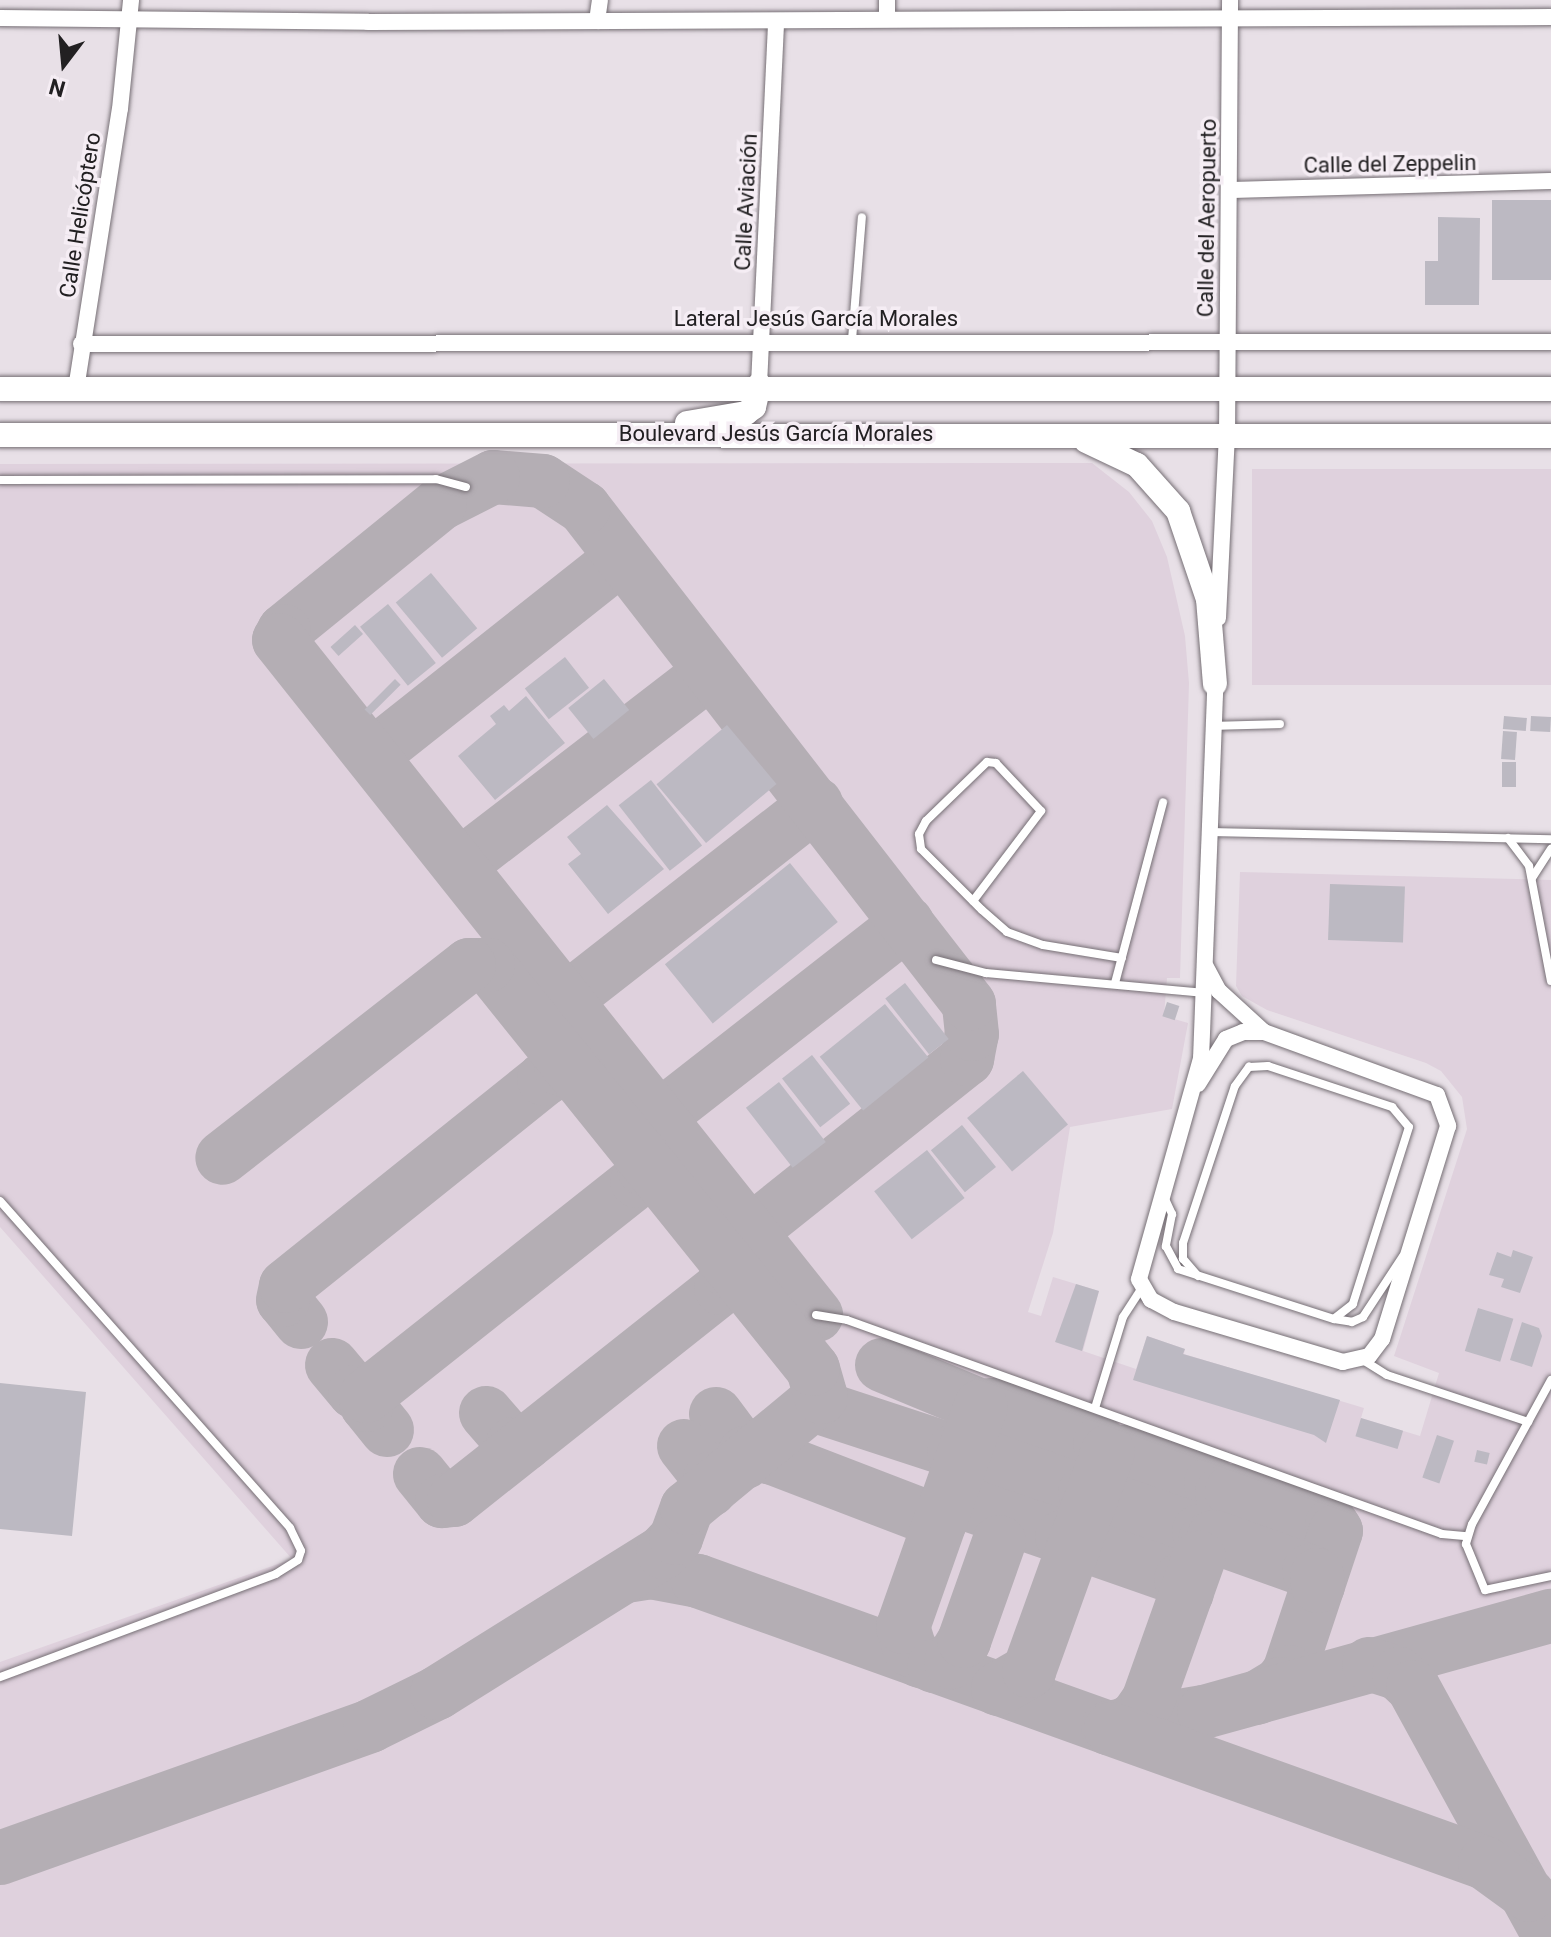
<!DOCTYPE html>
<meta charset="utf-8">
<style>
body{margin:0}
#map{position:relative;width:1551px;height:1937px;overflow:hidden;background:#e8e0e7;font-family:Roboto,sans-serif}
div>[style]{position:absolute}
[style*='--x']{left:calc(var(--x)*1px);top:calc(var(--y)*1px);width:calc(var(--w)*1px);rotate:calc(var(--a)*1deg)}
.built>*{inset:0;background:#dfd1dd;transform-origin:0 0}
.taxiway>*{height:54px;margin:-27px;padding:0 27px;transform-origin:27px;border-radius:27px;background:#b4aeb4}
.building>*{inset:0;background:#bcb9c2;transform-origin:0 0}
.roads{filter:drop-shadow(0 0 2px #766f75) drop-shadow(0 0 2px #766f75)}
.lane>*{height:8px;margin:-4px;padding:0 4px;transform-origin:4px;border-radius:4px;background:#fff}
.street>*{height:16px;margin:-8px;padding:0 8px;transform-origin:8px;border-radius:8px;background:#fff}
.primary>*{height:24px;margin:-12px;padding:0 12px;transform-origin:12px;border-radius:12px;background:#fff}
span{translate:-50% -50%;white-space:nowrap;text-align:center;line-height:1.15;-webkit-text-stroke:7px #f5edf4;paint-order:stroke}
.street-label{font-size:22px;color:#222022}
.north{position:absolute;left:24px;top:24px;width:80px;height:80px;-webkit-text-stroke:6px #f5edf4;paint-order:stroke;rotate:196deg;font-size:22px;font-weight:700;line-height:32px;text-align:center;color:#222022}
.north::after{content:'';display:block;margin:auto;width:28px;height:36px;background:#222022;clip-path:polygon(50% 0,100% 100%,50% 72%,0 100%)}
</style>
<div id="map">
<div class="built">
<i style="clip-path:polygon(1092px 463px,1129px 492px,1152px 521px,1167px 557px,1185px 636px,1189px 683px,1180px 978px,1167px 978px,1164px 1016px,1188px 1023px,1172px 1109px,1070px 1127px,1053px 1233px,1028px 1312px,1041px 1316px,1053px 1277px,1099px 1291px,1083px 1351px,1136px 1369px,1147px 1336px,1185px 1349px,1184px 1354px,1364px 1408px,1361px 1418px,1420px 1436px,1439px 1373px,1394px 1356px,1467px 1129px,1462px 1097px,1441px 1071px,1426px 1063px,1267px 1010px,1242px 996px,1236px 986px,1240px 872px,1551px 880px,1551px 1937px,0 1937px,0 1662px,292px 1559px,0 1227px,0 464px)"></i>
<i style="left:1252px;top:469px;width:299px;height:216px"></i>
</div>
<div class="taxiway">
<i style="--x:374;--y:754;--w:315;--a:-38.4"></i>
<i style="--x:461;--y:864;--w:314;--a:-37.6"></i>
<i style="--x:568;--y:998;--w:315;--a:-38"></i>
<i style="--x:659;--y:1117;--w:315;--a:-38"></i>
<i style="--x:750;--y:1232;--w:278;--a:-38.6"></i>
<i style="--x:967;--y:1059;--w:25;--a:-79"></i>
<i style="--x:972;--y:1034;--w:30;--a:-96"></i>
<i style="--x:969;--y:1004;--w:628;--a:-127.82"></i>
<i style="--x:584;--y:508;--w:49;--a:-146.6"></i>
<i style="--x:543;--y:481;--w:50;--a:-175.4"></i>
<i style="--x:493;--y:477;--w:59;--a:153"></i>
<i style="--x:440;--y:504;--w:201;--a:140.9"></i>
<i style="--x:284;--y:631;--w:10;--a:119"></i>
<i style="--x:279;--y:640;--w:863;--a:51.5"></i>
<i style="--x:301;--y:1322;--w:28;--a:-129"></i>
<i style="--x:283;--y:1300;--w:14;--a:-78"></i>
<i style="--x:286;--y:1286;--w:331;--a:-38.7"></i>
<i style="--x:544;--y:1079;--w:20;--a:-30"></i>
<i style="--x:561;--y:1069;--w:20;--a:20"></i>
<i style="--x:332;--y:1365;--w:35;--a:50"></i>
<i style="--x:355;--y:1392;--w:12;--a:20"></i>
<i style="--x:882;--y:1365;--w:107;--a:22.5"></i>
<i style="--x:981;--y:1406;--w:11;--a:-5"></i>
<i style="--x:992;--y:1405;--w:114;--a:19.4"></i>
<i style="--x:1100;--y:1443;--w:12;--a:48"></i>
<i style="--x:816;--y:1406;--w:145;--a:18.1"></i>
<i style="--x:954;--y:1451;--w:14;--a:60"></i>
<i style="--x:486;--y:1413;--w:41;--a:48.9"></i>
<i style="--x:513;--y:1444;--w:12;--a:0"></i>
<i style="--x:716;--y:1414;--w:49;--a:53.4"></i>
<i style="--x:745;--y:1453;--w:9;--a:90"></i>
<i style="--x:387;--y:1430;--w:32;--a:-129"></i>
<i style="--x:367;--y:1405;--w:9;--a:-96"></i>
<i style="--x:366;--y:1396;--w:346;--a:-38.4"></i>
<i style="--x:637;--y:1181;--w:14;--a:-60"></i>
<i style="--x:644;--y:1169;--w:14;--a:-94"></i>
<i style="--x:684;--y:1446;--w:42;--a:51.8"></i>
<i style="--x:710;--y:1479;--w:11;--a:90"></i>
<i style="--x:1108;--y:1452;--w:18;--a:0"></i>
<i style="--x:1126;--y:1452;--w:90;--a:20"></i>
<i style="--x:1211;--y:1483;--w:15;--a:42"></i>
<i style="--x:745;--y:1453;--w:28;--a:10"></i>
<i style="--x:773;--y:1458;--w:179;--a:21"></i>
<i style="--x:963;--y:1457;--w:12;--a:-20"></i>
<i style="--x:974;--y:1453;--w:118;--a:19.4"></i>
<i style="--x:1085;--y:1492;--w:13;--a:72"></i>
<i style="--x:1089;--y:1504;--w:20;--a:-15"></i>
<i style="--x:1108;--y:1499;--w:96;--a:19.4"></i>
<i style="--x:1199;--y:1531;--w:13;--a:67"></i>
<i style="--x:420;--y:1474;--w:35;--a:51"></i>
<i style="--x:442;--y:1501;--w:12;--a:-5"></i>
<i style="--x:454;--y:1500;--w:341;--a:-38.4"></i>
<i style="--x:721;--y:1288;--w:18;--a:-63"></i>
<i style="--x:729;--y:1272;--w:12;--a:-104"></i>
<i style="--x:1222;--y:1493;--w:10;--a:-11"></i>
<i style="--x:1232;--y:1491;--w:106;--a:18.8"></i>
<i style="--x:1332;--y:1525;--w:7;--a:56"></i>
<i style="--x:1336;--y:1531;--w:149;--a:108.4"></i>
<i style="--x:1289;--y:1672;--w:15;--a:127"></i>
<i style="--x:1280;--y:1684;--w:27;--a:149"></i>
<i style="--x:947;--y:1504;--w:11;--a:-15"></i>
<i style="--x:958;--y:1501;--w:110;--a:19.1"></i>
<i style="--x:1062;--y:1537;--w:16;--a:52"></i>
<i style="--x:1072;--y:1550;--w:17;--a:-10"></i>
<i style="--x:1089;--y:1547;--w:97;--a:19.2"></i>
<i style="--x:1181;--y:1579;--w:15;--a:67"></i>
<i style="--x:1205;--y:1541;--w:10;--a:-24"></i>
<i style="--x:1214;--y:1537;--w:101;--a:19.7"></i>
<i style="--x:1309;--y:1571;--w:9;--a:27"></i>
<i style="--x:1317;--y:1575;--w:11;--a:85"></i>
<i style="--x:626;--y:1576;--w:24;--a:-9"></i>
<i style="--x:650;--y:1572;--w:49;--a:10.6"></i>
<i style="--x:698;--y:1581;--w:436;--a:19.7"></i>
<i style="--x:1108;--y:1728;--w:97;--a:-9.5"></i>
<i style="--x:1204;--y:1712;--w:360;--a:-15.5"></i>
<i style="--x:920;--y:1661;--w:15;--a:-132"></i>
<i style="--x:910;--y:1650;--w:24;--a:-107"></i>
<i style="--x:903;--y:1627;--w:234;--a:-70.6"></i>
<i style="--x:1369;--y:1664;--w:32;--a:18"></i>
<i style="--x:1399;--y:1674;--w:19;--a:43"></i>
<i style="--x:1413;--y:1687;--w:285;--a:61.3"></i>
<i style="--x:934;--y:1666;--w:17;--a:-13"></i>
<i style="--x:951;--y:1662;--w:25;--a:-58"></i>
<i style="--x:964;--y:1641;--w:105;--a:-70.5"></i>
<i style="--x:998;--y:1689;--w:36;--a:-30"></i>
<i style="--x:1029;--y:1671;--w:233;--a:-70.2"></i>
<i style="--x:1121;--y:1727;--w:17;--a:-31"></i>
<i style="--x:1136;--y:1718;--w:21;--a:-55"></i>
<i style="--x:1148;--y:1701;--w:152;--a:-70.4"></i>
<i style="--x:1111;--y:1729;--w:397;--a:19.7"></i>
<i style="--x:1485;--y:1863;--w:54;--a:36"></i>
<i style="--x:0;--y:1858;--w:393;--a:-19.6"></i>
<i style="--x:370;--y:1726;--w:75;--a:-26.2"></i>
<i style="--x:437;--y:1693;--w:266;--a:-32"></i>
<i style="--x:663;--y:1552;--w:19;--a:-47"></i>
<i style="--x:676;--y:1538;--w:32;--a:-70"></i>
<i style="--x:687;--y:1508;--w:174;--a:-39.6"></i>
<i style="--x:821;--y:1397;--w:29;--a:-106"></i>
<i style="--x:813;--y:1369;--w:518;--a:-128.82"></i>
<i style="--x:488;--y:965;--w:19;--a:180"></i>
<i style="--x:469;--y:965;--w:313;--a:142"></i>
</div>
<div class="building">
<i style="left:1492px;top:200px;width:59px;height:80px"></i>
<i style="clip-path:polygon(1438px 217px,1480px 218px,1479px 305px,1425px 305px,1425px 261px,1438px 261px)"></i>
<i style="left:431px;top:573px;width:72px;height:46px;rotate:50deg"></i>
<i style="left:388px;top:604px;width:76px;height:36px;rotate:51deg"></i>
<i style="left:355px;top:625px;width:12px;height:33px;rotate:48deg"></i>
<i style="left:565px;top:657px;width:39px;height:51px;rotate:52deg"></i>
<i style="left:395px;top:679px;width:8px;height:43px;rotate:45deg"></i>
<i style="left:604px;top:679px;width:40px;height:46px;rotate:51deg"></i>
<i style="clip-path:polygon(526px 696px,565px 743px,495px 800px,458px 756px,496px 724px,490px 716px,504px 705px,509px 711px)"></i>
<i style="left:1504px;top:716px;width:23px;height:13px;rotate:5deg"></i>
<i style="left:1531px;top:716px;width:20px;height:15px;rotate:3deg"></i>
<i style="left:727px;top:725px;width:77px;height:92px;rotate:50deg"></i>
<i style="left:1503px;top:731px;width:14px;height:28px;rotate:4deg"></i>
<i style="left:1502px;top:762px;width:14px;height:25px"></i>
<i style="left:651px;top:780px;width:83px;height:41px;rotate:52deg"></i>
<i style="clip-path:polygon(607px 805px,664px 869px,608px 914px,568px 864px,581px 854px,567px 837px)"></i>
<i style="left:790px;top:863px;width:76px;height:161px;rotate:51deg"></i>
<i style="left:1330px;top:884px;width:75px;height:56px;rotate:2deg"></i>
<i style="left:905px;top:983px;width:71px;height:25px;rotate:52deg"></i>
<i style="left:1167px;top:1002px;width:13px;height:15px;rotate:18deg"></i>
<i style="left:885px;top:1004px;width:69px;height:84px;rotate:51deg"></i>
<i style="left:812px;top:1055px;width:62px;height:38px;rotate:52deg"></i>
<i style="left:1023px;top:1071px;width:70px;height:73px;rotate:50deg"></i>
<i style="left:779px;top:1082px;width:76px;height:42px;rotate:52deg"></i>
<i style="left:962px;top:1125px;width:54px;height:40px;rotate:51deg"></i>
<i style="left:927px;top:1150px;width:61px;height:67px;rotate:52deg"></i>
<i style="clip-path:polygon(1513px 1250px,1533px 1257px,1520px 1293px,1501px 1287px,1504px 1279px,1489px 1275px,1497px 1252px,1511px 1257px)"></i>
<i style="clip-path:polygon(1076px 1284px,1099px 1291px,1082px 1351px,1055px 1342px)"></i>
<i style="left:1478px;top:1308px;width:37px;height:45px;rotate:17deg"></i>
<i style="clip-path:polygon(1522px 1322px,1539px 1328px,1542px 1336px,1532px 1367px,1510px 1360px)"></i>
<i style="clip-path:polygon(1147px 1336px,1185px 1349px,1183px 1354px,1340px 1400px,1326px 1443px,1314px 1435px,1133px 1380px)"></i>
<i style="clip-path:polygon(0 1383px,86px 1392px,72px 1536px,0 1529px)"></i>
<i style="left:1361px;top:1418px;width:44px;height:19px;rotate:17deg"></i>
<i style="left:1437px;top:1435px;width:18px;height:45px;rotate:19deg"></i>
<i style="left:1477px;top:1450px;width:13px;height:12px;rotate:13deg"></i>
</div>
<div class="roads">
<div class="lane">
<i style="--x:852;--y:340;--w:123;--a:-85.4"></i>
<i style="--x:0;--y:480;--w:436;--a:-0.1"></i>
<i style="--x:436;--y:479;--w:31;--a:15"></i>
<i style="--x:1214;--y:726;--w:66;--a:-1.7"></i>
<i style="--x:1210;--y:832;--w:341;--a:1.2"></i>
<i style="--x:1508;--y:838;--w:35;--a:53"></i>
<i style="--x:1529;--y:866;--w:117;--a:79.2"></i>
<i style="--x:1532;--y:878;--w:35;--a:-57"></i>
<i style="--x:973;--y:901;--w:113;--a:-52.9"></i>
<i style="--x:1041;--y:811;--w:66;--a:-133.2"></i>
<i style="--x:996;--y:763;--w:9;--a:-174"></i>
<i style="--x:987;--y:762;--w:85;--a:136"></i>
<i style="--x:926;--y:821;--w:15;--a:118"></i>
<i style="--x:919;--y:834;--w:15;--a:82"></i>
<i style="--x:921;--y:849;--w:86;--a:45"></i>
<i style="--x:982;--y:910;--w:33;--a:41"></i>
<i style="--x:1007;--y:932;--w:38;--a:20"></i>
<i style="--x:1043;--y:945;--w:80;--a:9.3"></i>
<i style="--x:936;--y:960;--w:52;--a:14.6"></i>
<i style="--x:986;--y:973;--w:220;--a:5.2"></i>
<i style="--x:1115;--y:983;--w:187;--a:-75.1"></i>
<i style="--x:1165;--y:1199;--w:17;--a:65"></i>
<i style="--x:1172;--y:1214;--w:33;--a:101"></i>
<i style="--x:1166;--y:1246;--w:26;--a:62"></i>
<i style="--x:1178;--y:1269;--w:164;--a:17.8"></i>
<i style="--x:1334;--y:1319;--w:18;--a:9"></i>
<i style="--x:1352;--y:1322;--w:12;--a:-24"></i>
<i style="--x:1363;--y:1317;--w:73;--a:-56.7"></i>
<i style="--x:0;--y:1201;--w:437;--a:48.4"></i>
<i style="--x:290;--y:1528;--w:25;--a:64"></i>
<i style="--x:301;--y:1551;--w:9;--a:108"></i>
<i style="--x:298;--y:1560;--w:26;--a:148"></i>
<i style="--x:276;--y:1574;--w:295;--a:159.5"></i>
<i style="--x:1198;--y:1276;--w:23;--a:-131"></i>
<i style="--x:1183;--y:1259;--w:16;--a:-90"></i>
<i style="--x:1183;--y:1243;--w:165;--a:-71.7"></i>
<i style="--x:1235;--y:1086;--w:24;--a:-54"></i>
<i style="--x:1249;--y:1067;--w:19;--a:-3"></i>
<i style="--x:1268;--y:1066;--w:131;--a:18.3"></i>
<i style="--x:1392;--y:1107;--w:26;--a:50"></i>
<i style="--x:1409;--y:1127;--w:186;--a:107.6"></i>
<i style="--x:1353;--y:1304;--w:24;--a:142"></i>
<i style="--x:816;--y:1315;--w:31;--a:9"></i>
<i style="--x:847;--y:1320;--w:632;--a:19.78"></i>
<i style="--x:1442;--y:1534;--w:25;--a:5"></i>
<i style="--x:1363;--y:1360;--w:28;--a:32"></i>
<i style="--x:1387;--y:1375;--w:149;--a:18.4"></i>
<i style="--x:1551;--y:1380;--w:164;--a:118.7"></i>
<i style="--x:1472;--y:1524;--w:21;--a:107"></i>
<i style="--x:1466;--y:1544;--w:50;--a:67.6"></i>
<i style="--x:1485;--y:1590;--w:67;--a:-12"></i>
<i style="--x:1095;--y:1408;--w:95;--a:-72.9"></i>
<i style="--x:1123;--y:1317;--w:35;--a:-57"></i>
</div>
<div class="street">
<i style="--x:0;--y:18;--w:368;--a:0.6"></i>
<i style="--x:368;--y:22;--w:1183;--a:-0.24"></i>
<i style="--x:887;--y:19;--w:19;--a:-90"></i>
<i style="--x:597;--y:21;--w:21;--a:-82"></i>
<i style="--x:1231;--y:190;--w:320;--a:-1.6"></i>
<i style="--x:81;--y:344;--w:1470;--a:-0.08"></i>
<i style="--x:759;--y:385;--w:364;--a:-87.3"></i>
<i style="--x:76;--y:389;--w:283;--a:-81.1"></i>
<i style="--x:120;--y:109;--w:110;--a:-84.2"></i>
<i style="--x:1218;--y:618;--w:182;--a:-87.2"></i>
<i style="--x:1227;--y:436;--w:436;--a:-89.6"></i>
<i style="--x:1206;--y:967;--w:27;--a:62"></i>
<i style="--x:1219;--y:991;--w:61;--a:42.3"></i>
<i style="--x:1198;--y:1084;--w:53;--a:-58.1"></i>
<i style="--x:1226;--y:1039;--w:18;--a:-22"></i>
<i style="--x:1243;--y:1032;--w:21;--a:0"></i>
<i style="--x:1264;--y:1032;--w:184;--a:20"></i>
<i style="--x:1437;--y:1095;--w:33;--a:70"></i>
<i style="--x:1448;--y:1126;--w:223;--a:107.2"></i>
<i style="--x:1382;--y:1339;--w:21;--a:127"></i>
<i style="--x:1369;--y:1356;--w:27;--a:167"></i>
<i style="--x:1343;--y:1362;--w:176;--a:-163.5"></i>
<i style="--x:1174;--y:1312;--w:26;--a:-152"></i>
<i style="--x:1151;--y:1300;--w:24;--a:-120"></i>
<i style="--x:1139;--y:1279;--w:229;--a:-74.3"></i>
<i style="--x:1201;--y:1059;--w:382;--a:-87.8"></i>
</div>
<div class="primary">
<i style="--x:0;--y:389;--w:1551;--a:0"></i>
<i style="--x:687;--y:423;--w:60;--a:-9.6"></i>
<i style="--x:746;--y:413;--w:10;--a:-37"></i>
<i style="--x:754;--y:407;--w:23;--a:-77"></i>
<i style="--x:0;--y:435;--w:1551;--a:0.04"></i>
<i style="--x:1086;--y:441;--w:56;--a:25.2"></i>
<i style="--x:1137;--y:465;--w:62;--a:48.3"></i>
<i style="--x:1178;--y:511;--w:93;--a:71.2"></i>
<i style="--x:1208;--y:599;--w:85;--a:85.3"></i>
</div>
</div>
<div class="street-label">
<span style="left:1390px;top:164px;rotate:-1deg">Calle del Zeppelin</span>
<span style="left:746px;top:202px;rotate:-87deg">Calle Aviación</span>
<span style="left:80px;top:215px;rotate:-81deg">Calle Helicóptero</span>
<span style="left:1207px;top:218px;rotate:-89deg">Calle del Aeropuerto</span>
<span style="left:816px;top:319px">Lateral Jesús García Morales</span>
<span style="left:776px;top:434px">Boulevard Jesús García Morales</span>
</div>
<div class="north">N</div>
</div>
